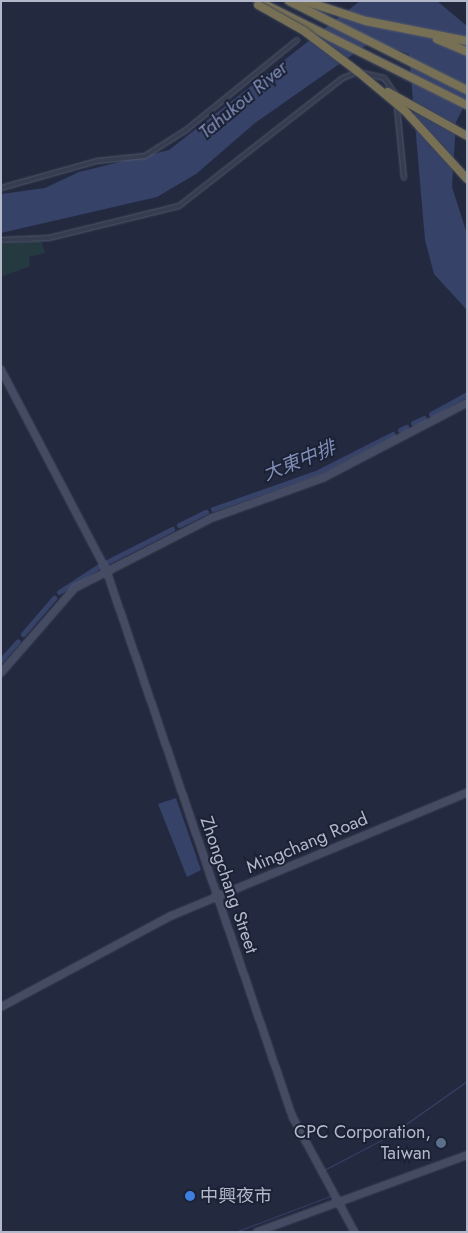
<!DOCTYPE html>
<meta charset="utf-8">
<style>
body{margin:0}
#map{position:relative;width:468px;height:1233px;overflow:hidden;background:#232a40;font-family:Jost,"Noto Sans TC",sans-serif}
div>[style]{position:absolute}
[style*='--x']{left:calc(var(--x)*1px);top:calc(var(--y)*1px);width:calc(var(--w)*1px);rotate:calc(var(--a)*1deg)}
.green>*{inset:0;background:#253941}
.water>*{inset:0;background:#364268}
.stream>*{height:1px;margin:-0.5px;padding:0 0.5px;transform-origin:0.5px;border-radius:0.5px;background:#364268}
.canal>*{height:5px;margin:-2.5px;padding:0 2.5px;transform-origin:2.5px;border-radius:2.5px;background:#364268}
.roads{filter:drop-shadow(0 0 1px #52586b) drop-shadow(0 0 1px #52586b)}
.street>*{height:4px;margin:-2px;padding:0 2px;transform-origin:2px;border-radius:2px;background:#373d50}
.secondary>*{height:5.5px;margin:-2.75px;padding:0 2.75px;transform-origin:2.75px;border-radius:2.75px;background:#454b63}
.highway>*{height:8px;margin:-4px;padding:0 4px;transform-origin:4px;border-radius:4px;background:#777054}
.bridges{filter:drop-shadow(0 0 1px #3f4558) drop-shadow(0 0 1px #3f4558)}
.highway-bridge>*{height:8px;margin:-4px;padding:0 4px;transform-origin:4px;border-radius:4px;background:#777054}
.dots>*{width:14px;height:14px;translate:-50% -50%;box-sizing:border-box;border:2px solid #1c2235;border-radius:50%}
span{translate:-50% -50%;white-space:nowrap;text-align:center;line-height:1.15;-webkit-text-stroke:4px #1c2235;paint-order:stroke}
.street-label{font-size:18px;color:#b4b8cb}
.poi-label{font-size:18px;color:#b4b8cb}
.right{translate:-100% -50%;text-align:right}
.left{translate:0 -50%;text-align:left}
.water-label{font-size:19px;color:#818eb8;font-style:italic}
.frame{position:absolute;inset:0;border:2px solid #b4b8cb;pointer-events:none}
</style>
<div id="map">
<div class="green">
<i style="clip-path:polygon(41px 241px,45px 253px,29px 257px,30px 266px,1px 277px,1px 244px)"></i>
</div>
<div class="water">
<i style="clip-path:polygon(360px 1px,437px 1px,467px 26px,467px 100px,456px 122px,452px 187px,467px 234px,467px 310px,434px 274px,425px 240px,409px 54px,372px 41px,255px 123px,196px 174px,157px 197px,1px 233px,1px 194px,45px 188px,79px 172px,169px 150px)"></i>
<i style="clip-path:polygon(176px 798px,201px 870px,187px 877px,158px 804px)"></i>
</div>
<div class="stream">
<i style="--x:324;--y:1170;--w:73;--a:-27.6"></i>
<i style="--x:389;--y:1136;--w:95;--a:-35.2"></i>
<i style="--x:235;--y:1232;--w:105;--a:-20.7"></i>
</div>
<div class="canal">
<i style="--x:431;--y:414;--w:41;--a:-29.1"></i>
<i style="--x:413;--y:423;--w:12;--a:-24"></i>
<i style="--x:400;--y:430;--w:7;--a:-27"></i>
<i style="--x:213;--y:509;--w:109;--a:-19.3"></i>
<i style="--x:316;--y:473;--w:86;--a:-26.9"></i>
<i style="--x:179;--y:525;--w:30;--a:-26"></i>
<i style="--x:107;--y:562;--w:73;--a:-26.9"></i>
<i style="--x:59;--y:592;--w:48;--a:-33"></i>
<i style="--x:23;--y:634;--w:48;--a:-49.3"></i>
<i style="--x:1;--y:660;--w:25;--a:-48"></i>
</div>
<div class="roads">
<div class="street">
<i style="--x:397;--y:107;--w:71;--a:84.4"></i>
<i style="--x:1;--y:188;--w:100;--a:-15.7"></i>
<i style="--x:97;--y:161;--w:48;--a:-5.9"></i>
<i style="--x:145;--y:156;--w:49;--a:-32.4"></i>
<i style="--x:186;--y:130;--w:143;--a:-39"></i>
<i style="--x:1;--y:240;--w:48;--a:-2.4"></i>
<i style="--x:49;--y:238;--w:134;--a:-13.8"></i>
<i style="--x:179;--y:206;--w:208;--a:-38"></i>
<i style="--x:343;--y:78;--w:16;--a:-22"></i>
<i style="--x:358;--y:72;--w:27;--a:13"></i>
<i style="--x:384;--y:78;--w:21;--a:55"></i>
</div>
<div class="secondary">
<i style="--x:1;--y:369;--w:228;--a:62.3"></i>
<i style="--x:107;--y:571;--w:577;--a:71.19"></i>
<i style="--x:293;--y:1117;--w:131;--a:61.7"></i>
<i style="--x:1;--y:673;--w:113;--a:-49"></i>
<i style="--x:75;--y:588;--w:154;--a:-27.1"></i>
<i style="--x:212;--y:518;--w:118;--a:-19.8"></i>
<i style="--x:323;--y:478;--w:162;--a:-27.5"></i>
<i style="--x:1;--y:1007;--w:193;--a:-28.2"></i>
<i style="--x:171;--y:916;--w:321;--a:-22.6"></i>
<i style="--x:257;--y:1232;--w:224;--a:-20.1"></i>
</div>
<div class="highway">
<i style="--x:258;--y:1;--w:233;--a:26.5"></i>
<i style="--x:289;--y:1;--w:199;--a:26.6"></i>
<i style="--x:305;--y:1;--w:64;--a:18.2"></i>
<i style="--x:366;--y:21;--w:103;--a:11.2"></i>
<i style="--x:437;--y:39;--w:33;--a:23"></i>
</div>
</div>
<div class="bridges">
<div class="highway-bridge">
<i style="--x:258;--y:5;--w:53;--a:29.5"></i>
<i style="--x:304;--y:31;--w:66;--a:37"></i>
<i style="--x:357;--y:71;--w:62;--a:39.8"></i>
<i style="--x:405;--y:111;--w:92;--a:47.6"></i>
<i style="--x:388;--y:92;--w:90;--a:29.1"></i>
</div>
</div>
<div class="dots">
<i style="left:441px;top:1143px;background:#5c6f8a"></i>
<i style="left:190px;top:1196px;background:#3f7fe0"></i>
</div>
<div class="street-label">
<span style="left:307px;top:843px;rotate:-23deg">Mingchang Road</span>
<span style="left:229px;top:885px;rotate:71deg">Zhongchang Street</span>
</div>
<div class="poi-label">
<span class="right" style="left:431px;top:1143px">CPC Corporation,<br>Taiwan</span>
<span class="left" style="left:200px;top:1196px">中興夜市</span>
</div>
<div class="water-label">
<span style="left:243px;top:100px;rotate:-40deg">Tahukou River</span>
<span style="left:299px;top:461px;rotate:-22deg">大東中排</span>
</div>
<div class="frame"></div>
</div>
